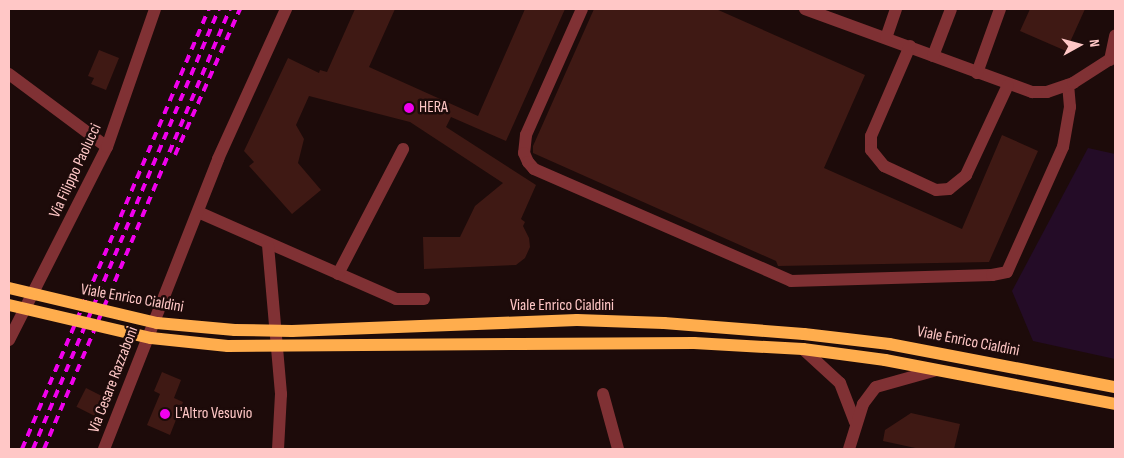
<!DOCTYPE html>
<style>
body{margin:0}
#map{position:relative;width:1124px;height:458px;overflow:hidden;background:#1d0b0a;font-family:"Sofia Sans Condensed",sans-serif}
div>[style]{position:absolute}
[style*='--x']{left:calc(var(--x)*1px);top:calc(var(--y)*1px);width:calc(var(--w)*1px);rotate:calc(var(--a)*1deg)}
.green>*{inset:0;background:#240c27}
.building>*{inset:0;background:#3f1914;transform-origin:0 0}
.minor>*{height:12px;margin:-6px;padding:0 6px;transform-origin:6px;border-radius:6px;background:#803134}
.major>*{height:12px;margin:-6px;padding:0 6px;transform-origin:6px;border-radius:6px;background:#ffad4d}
.rail>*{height:4px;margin-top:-2px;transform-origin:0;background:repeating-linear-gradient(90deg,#f100ed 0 8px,transparent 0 14px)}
.major-bridge>*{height:12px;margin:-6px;padding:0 6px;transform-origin:6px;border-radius:6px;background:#ffad4d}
.dots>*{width:14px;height:14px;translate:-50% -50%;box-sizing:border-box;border:2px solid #1d0b0a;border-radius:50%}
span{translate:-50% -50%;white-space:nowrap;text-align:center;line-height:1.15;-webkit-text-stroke:5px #1d0b0a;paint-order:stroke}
.poi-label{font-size:16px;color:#ffc7c6}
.left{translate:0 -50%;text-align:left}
.street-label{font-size:16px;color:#ffc7c6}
.frame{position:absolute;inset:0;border:10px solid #ffc7c6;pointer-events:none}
.north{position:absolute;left:1054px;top:20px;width:50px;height:50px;-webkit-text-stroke:4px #1d0b0a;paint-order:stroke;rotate:83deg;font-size:14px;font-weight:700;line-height:20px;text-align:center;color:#ffc7c6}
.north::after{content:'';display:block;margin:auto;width:18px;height:22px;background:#ffc7c6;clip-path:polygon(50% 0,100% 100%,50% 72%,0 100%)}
</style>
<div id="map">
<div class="green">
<i style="clip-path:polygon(1088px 148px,1115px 154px,1115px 359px,1033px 341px,1012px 291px)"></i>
</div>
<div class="building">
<i style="clip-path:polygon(355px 9px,395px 9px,369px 67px,478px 116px,525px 9px,565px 9px,506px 141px,451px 117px,446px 127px,536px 185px,521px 219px,525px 222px,523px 226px,529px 238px,530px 247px,525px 258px,516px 265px,424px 269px,423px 237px,460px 237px,475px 206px,503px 183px,410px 122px,309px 96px,296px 125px,304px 139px,298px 163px,321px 190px,292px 214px,249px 166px,254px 162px,244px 151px,288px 58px,319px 73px,320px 70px,327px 72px)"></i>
<i style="clip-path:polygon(594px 9px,716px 9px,865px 75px,824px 168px,962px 229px,1002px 135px,1038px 151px,989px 262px,778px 266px,776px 261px,533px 153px,533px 146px)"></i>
<i style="clip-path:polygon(1030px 9px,1085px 9px,1066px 51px,1020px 31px)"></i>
<i style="clip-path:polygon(99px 50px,119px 58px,106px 90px,91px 84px,94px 78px,88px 76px)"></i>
<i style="clip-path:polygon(162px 372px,181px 380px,174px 398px,183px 402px,170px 435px,147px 425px,160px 394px,154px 391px)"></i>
<i style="left:86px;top:388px;width:20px;height:21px;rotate:27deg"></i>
<i style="clip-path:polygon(911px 413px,960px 424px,954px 449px,920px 449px,883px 441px,885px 430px)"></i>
</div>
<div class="minor">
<i style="--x:582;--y:9;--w:138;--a:114"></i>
<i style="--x:526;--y:135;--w:18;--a:96"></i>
<i style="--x:524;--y:153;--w:10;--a:66"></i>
<i style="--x:528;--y:162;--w:9;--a:49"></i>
<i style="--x:534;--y:169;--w:280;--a:23.5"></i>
<i style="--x:791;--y:281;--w:201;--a:-1.7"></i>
<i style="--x:992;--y:275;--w:15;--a:-11"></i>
<i style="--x:1007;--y:272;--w:137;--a:-65.9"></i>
<i style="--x:1063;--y:147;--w:41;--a:-80.1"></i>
<i style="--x:1070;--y:107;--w:22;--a:-95"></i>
<i style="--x:805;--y:9;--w:242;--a:20.1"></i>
<i style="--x:1032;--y:92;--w:15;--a:0"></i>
<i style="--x:1047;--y:92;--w:28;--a:-19"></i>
<i style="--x:1073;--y:83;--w:50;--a:-32.7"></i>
<i style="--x:886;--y:38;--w:31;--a:-71"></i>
<i style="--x:910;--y:46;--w:98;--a:113.4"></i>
<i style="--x:871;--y:136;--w:14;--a:90"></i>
<i style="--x:871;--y:150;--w:21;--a:51"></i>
<i style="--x:884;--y:166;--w:57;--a:24.8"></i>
<i style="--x:936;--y:190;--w:13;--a:-4"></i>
<i style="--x:949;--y:189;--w:22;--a:-39"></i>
<i style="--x:966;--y:175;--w:99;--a:-65"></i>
<i style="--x:933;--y:56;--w:50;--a:-69"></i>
<i style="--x:1110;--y:60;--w:25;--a:-78"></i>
<i style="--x:977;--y:73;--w:68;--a:-70.2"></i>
<i style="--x:9;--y:74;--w:122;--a:36.7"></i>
<i style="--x:198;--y:212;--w:216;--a:23.7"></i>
<i style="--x:396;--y:299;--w:28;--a:0"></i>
<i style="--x:268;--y:245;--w:150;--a:85"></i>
<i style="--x:281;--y:394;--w:55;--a:93.1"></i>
<i style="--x:338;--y:274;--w:141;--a:-62.5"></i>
<i style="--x:9;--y:340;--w:216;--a:-63.1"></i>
<i style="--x:107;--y:147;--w:146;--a:-70.8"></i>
<i style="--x:803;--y:349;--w:50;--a:42.6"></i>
<i style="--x:840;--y:383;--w:42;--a:69"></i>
<i style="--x:603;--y:394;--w:57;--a:74.7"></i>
<i style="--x:104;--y:449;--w:312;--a:-68.5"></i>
<i style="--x:218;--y:159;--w:165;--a:-65.6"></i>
<i style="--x:849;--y:449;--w:47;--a:-72.7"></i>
<i style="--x:863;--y:404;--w:21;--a:-53"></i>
<i style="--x:876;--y:387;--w:63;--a:-15.6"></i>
</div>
<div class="major">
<i style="--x:804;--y:334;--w:86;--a:6.7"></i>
<i style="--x:889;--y:344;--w:230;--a:10.8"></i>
<i style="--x:521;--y:344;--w:173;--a:-0.3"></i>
<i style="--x:694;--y:343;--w:109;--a:3.2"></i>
<i style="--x:803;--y:349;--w:83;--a:7.6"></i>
<i style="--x:885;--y:360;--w:234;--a:10.8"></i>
</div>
<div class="rail">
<i style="--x:175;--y:155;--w:160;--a:-66"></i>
<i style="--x:22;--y:449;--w:478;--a:-67"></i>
<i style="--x:33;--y:449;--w:478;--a:-67.1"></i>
<i style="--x:44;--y:449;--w:478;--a:-67.1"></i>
</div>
<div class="major-bridge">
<i style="--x:9;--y:288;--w:152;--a:13.3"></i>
<i style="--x:157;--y:323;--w:78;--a:5.1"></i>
<i style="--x:235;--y:330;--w:57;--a:1"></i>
<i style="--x:292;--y:331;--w:285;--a:-2.2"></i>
<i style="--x:577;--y:320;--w:87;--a:2"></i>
<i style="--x:664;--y:323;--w:140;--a:4.5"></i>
<i style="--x:9;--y:305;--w:146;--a:13.1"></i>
<i style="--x:151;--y:338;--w:77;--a:5.9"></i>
<i style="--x:228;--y:346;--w:293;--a:-0.4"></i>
</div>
<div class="dots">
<i style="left:409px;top:108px;background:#f100ed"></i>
<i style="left:165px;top:414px;background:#f100ed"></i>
</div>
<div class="poi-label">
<span class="left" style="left:419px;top:108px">HERA</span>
<span class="left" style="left:175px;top:414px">L'Altro Vesuvio</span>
</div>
<div class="street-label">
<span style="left:76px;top:171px;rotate:-65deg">Via Filippo Paolucci</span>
<span style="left:132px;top:299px;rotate:10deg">Viale Enrico Cialdini</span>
<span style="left:562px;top:306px">Viale Enrico Cialdini</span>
<span style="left:968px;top:342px;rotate:11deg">Viale Enrico Cialdini</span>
<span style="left:114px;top:380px;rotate:-69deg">Via Cesare Razzaboni</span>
</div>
<div class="frame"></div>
<div class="north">N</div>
</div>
